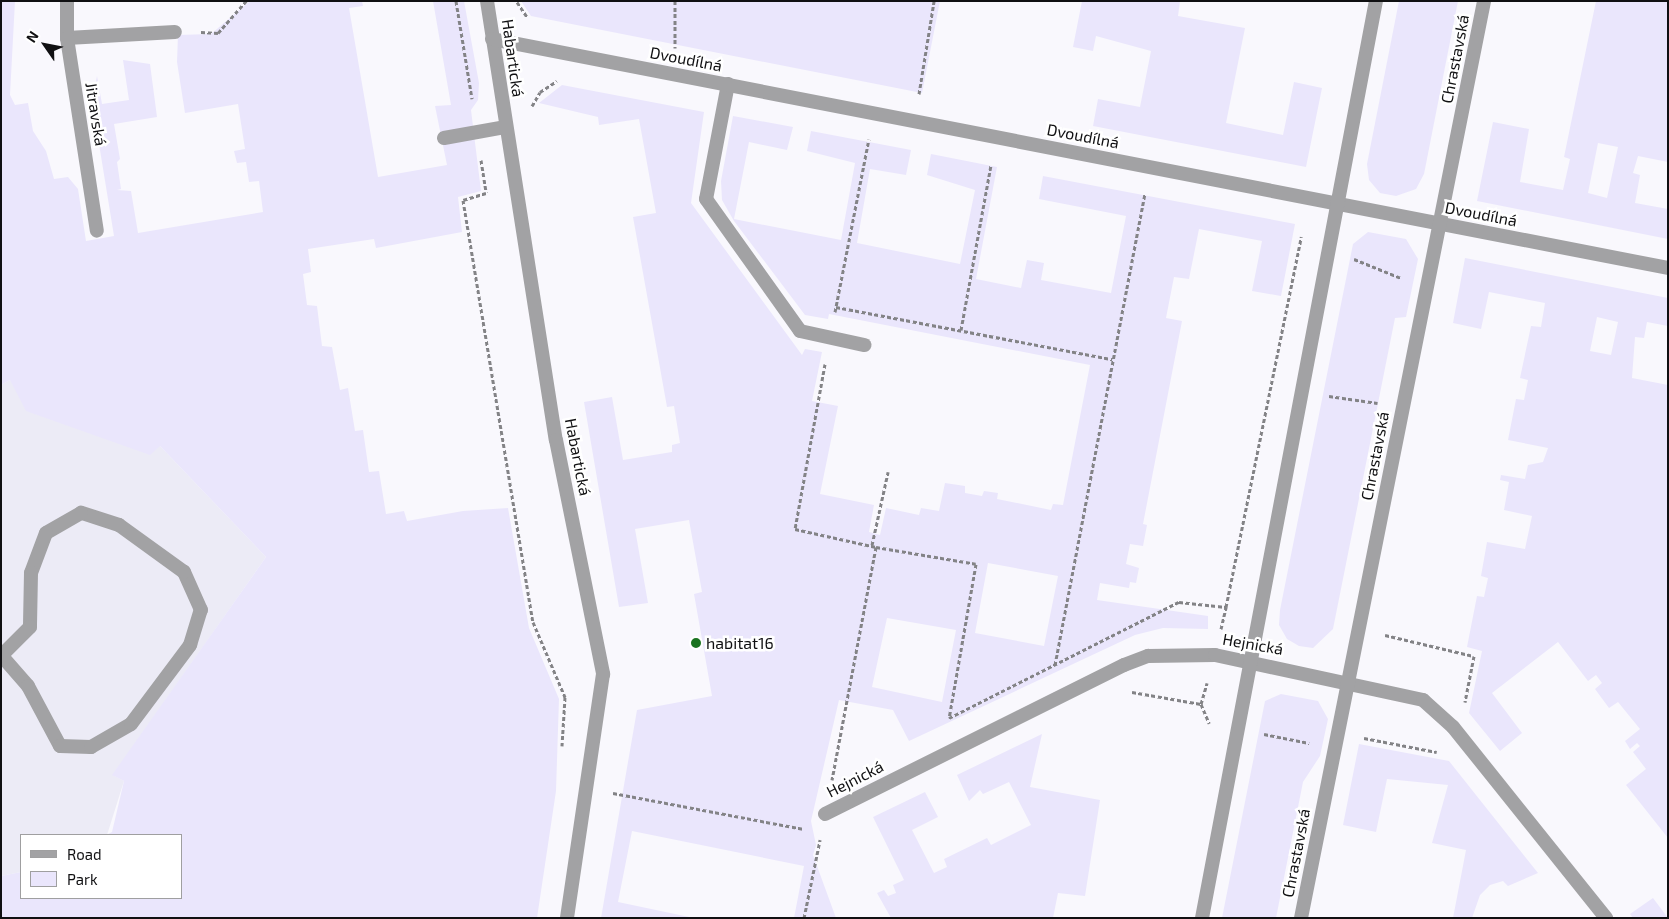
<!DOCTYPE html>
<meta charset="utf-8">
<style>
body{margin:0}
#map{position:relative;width:1669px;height:919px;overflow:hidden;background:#f9f8fd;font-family:"Exo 2",sans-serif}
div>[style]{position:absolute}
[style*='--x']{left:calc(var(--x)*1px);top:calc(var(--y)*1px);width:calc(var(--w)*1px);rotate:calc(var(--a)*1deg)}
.built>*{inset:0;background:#ecebf6}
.green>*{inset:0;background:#eae6fc}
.path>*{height:3px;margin-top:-1.5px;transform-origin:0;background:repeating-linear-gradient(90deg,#838386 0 4px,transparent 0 6.5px)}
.service>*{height:14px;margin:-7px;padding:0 7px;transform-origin:7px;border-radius:7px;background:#a2a2a4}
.minor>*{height:14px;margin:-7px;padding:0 7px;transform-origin:7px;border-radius:7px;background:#a2a2a4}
.dots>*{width:14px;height:14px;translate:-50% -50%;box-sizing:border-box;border:2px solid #fff;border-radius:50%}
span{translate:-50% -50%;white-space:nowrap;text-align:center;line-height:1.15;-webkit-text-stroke:5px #fff;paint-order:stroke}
.street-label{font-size:16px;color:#101012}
.poi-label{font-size:16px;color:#101012}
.left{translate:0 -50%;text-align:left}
.frame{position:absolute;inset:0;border:2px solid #101012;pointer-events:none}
.legend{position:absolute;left:20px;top:834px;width:162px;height:65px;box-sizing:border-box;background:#fff;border:1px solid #9f9fa0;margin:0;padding:6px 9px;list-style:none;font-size:15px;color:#101012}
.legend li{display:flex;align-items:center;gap:10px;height:25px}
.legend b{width:25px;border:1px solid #9f9fa0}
.north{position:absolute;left:20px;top:20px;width:50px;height:50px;-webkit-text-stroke:4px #fff;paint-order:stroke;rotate:303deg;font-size:14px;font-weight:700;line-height:20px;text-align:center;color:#101012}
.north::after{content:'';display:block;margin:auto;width:18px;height:22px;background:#101012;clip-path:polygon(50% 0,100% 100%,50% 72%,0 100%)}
</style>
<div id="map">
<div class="built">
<i style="clip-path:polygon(10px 380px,160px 446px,266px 557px,113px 775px,124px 781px,107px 835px,21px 835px,21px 872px,1px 876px,1px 385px)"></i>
</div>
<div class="green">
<i style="clip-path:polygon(1px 1px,15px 1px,10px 95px,15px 105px,28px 103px,33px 131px,46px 151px,54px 179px,68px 177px,78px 189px,86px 241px,114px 236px,92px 101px,97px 76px,102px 104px,129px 100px,123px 60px,150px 64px,157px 117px,114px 124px,120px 159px,117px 162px,121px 189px,117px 190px,131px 191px,138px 233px,263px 212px,259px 181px,249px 182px,246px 162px,237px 163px,234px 151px,245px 149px,238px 104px,185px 113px,177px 62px,178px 35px,211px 34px,250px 1px,362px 1px,363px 6px,349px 8px,378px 177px,447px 165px,435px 106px,451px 105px,433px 1px,464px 1px,479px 83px,478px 100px,471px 110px,481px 191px,458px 197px,462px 232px,376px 248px,374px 239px,308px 249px,311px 272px,303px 274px,307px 305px,317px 306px,322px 346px,332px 347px,340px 390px,348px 388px,355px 431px,363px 430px,369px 472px,379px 471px,386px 514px,404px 511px,407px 521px,463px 511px,508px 508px,529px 628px,559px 699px,556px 791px,537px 918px,1px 918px,1px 876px,21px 872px,21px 898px,181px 898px,181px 835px,106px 835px,112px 832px,124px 781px,112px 775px,266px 557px,160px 446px,150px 455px,26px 411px,10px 380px,1px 385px)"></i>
<i style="clip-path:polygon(521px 1px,940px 1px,922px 93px,531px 16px)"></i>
<i style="clip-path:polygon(1082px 1px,1180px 1px,1178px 16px,1245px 28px,1226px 123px,1283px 135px,1294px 82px,1322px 88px,1306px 167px,1093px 126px,1098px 99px,1140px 107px,1151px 51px,1096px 36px,1093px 51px,1073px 47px)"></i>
<i style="clip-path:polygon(1399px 1px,1458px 1px,1424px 174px,1416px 189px,1396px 196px,1380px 193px,1369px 180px,1367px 164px)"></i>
<i style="clip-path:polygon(evenodd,1596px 1px,1668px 1px,1668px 162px,1638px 156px,1633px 173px,1640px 175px,1635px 203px,1668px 209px,1668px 239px,1477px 201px,1493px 122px,1529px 129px,1520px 182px,1563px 190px,1570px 159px,1564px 157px,1596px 1px,1598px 143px,1618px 147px,1607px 198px,1588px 193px,1598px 143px)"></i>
<i style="clip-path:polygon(evenodd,562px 85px,704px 112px,691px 203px,802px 355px,805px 349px,822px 352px,812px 401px,838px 406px,820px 494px,874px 505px,869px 532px,880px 535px,886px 508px,919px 515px,921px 508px,939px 511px,945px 483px,965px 486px,965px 493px,982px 496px,984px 491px,998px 493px,997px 499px,1051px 510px,1053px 504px,1063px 505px,1090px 365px,829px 314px,828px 319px,805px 315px,734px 221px,722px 200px,721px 181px,733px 116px,793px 127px,787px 150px,749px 142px,734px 219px,841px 240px,855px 163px,807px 151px,811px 131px,911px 150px,906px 175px,870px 169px,857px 243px,960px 264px,975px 190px,927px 175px,931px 154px,997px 167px,976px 279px,1021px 288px,1027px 260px,1044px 263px,1041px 280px,1111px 293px,1126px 216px,1039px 199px,1043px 176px,1295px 224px,1281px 296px,1252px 291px,1262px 241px,1199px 229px,1189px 279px,1174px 277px,1166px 318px,1182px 321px,1143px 524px,1147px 525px,1143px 546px,1130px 544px,1126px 564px,1139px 568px,1136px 583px,1130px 582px,1129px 588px,1100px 583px,1097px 600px,1208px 616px,1208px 629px,1163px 628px,1135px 635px,909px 741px,893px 710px,839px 700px,811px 821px,816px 845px,813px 855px,836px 918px,794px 918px,804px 866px,632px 831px,618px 902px,694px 918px,601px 918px,637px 710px,712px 696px,694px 594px,702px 592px,689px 520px,635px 529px,648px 603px,619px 607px,584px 402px,612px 397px,623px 460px,672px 452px,672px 445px,680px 443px,674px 406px,667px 407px,633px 217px,656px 213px,639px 119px,599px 125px,598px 117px,539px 103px,562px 85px,988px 563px,1058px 576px,1044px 646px,975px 633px,988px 563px,562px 85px,887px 618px,956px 630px,942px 702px,872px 687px,887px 618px)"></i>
<i style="clip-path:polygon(1368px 232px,1406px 239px,1418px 259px,1406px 317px,1395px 318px,1333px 629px,1313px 648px,1299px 646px,1287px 639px,1279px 625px,1280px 610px,1353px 244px)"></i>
<i style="clip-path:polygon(evenodd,1465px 258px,1668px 298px,1668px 326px,1647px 322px,1644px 338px,1635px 337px,1632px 378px,1668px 385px,1668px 838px,1626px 785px,1646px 769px,1633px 752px,1640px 746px,1637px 743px,1630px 749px,1625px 741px,1640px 729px,1618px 702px,1609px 708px,1595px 689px,1602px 683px,1596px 675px,1588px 681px,1558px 642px,1492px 693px,1522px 733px,1500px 751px,1469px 713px,1482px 651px,1467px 647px,1477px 596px,1484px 597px,1488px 578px,1481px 576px,1487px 542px,1525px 549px,1532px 516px,1504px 510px,1509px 482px,1500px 480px,1501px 475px,1525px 479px,1528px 465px,1543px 462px,1548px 448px,1508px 440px,1516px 399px,1524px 400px,1528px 380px,1520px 378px,1531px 326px,1541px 327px,1545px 303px,1489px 292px,1481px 329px,1453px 323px,1465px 258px,1597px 317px,1618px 322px,1611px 355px,1590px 351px,1597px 317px)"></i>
<i style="clip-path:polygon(1281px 694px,1318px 701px,1328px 719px,1320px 756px,1303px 782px,1276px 918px,1222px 918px,1265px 701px)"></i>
<i style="clip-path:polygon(1042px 734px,1030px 787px,1100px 800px,1085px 896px,1058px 893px,1053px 918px,891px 918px,877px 893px,884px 890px,888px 896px,896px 893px,893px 885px,904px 880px,873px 817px,925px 792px,938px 817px,912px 830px,934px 873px,947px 867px,944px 859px,987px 838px,991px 845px,1031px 825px,1009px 782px,983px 794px,980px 790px,969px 801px,957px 775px)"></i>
<i style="clip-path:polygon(1359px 744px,1449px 761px,1538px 873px,1508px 886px,1503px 881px,1490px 885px,1480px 895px,1472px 918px,1453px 918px,1466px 850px,1432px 843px,1448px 785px,1387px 779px,1376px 832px,1343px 825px)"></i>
<i style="clip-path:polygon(1653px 898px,1668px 918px,1633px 918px,1630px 914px)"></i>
</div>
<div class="path">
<i style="--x:456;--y:1;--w:99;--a:80.7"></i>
<i style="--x:675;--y:1;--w:47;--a:90"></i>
<i style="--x:517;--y:2;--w:18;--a:56"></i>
<i style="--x:201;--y:32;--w:17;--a:3"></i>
<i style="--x:218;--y:33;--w:43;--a:-48.8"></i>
<i style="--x:919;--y:94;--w:94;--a:-80.8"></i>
<i style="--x:532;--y:106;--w:16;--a:-60"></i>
<i style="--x:540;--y:92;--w:20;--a:-33"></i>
<i style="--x:481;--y:160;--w:33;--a:81"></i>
<i style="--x:486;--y:193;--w:24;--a:163"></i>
<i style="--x:463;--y:200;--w:428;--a:80.6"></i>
<i style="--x:533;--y:622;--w:82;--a:66.9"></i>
<i style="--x:565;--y:697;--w:49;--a:93.5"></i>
<i style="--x:1354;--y:259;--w:51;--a:22"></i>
<i style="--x:836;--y:307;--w:281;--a:10.7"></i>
<i style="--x:835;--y:312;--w:176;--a:-78.9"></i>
<i style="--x:961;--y:330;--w:168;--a:-79.7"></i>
<i style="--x:825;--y:364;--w:168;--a:100.3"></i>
<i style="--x:795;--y:529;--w:83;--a:12.5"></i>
<i style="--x:876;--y:547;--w:237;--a:100.7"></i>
<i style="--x:1329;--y:396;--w:49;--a:8.3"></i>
<i style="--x:872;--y:545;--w:75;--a:-77.6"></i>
<i style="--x:876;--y:547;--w:101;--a:9.6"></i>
<i style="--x:976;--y:564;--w:156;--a:99.9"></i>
<i style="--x:1221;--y:629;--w:23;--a:-77"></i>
<i style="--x:1385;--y:635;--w:91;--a:13.3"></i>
<i style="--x:1474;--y:656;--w:47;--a:101.1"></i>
<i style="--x:1055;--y:665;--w:480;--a:-79.2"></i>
<i style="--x:1132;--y:692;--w:70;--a:9.9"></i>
<i style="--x:1201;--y:704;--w:21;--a:67"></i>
<i style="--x:1201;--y:704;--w:22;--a:-74"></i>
<i style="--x:949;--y:718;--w:258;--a:-26.8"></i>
<i style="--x:1179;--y:602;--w:47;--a:6.1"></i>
<i style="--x:1226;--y:607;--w:378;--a:-78.5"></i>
<i style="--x:1264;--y:734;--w:46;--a:11.3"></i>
<i style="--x:1364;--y:738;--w:74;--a:10.9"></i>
<i style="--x:613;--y:793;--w:193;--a:10.7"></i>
<i style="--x:804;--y:918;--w:80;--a:-78.4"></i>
</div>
<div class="service">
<i style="--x:67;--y:38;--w:108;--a:-3.2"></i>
<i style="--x:728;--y:84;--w:117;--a:100.8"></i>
<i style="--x:706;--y:199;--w:162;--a:54.5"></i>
<i style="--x:800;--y:331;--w:66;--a:12.3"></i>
<i style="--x:444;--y:138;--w:63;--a:-10.1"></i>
<i style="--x:1;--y:655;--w:41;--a:48.9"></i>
<i style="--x:28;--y:686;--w:68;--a:61.9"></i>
<i style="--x:60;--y:746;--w:31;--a:2"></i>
<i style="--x:91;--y:747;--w:46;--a:-29.9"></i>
<i style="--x:131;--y:724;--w:99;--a:-53.2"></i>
<i style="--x:190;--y:645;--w:37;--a:-73"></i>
<i style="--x:201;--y:610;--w:42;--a:-114.1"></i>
<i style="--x:184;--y:572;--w:80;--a:-144.1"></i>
<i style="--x:119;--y:525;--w:40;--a:-162"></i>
<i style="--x:81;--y:513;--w:40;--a:150.3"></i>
<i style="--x:46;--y:533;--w:43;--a:110.6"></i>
<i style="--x:31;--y:573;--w:54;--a:91.1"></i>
<i style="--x:30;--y:627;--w:40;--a:135"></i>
</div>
<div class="minor">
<i style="--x:67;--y:1;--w:37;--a:90"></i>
<i style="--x:67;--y:38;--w:195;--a:81.2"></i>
<i style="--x:487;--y:1;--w:444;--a:81.1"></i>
<i style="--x:556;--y:440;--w:239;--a:78.6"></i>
<i style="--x:603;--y:674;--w:247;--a:98.4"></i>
<i style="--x:492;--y:39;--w:1198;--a:11.02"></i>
<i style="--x:825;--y:814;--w:334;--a:-26.5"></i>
<i style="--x:1124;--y:665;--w:26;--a:-21"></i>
<i style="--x:1148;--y:656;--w:67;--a:-0.9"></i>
<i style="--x:1215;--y:655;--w:213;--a:12.2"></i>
<i style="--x:1423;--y:700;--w:40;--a:42"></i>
<i style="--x:1453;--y:727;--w:245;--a:51.3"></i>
<i style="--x:1202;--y:918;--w:933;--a:-79.26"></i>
<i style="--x:1301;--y:918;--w:935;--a:-78.71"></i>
</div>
<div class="dots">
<i style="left:696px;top:643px;background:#1a731f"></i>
</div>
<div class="street-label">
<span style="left:513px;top:58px;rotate:82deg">Habartická</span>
<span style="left:686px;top:59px;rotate:11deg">Dvoudílná</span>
<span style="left:1455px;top:59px;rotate:-79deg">Chrastavská</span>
<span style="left:96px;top:114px;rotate:81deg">Jitravská</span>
<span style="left:1083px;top:136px;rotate:11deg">Dvoudílná</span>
<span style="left:1481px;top:214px;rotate:11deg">Dvoudílná</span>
<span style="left:1375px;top:456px;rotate:-79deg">Chrastavská</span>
<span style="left:578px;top:457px;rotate:79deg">Habartická</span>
<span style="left:1253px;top:644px;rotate:10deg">Hejnická</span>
<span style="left:855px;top:779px;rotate:-27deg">Hejnická</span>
<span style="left:1296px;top:853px;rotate:-79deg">Chrastavská</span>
</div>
<div class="poi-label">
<span class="left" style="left:706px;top:643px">habitat16</span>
</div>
<div class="frame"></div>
<ul class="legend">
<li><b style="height:6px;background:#a2a2a4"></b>Road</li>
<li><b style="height:14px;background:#eae6fc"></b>Park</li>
</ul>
<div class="north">N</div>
</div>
